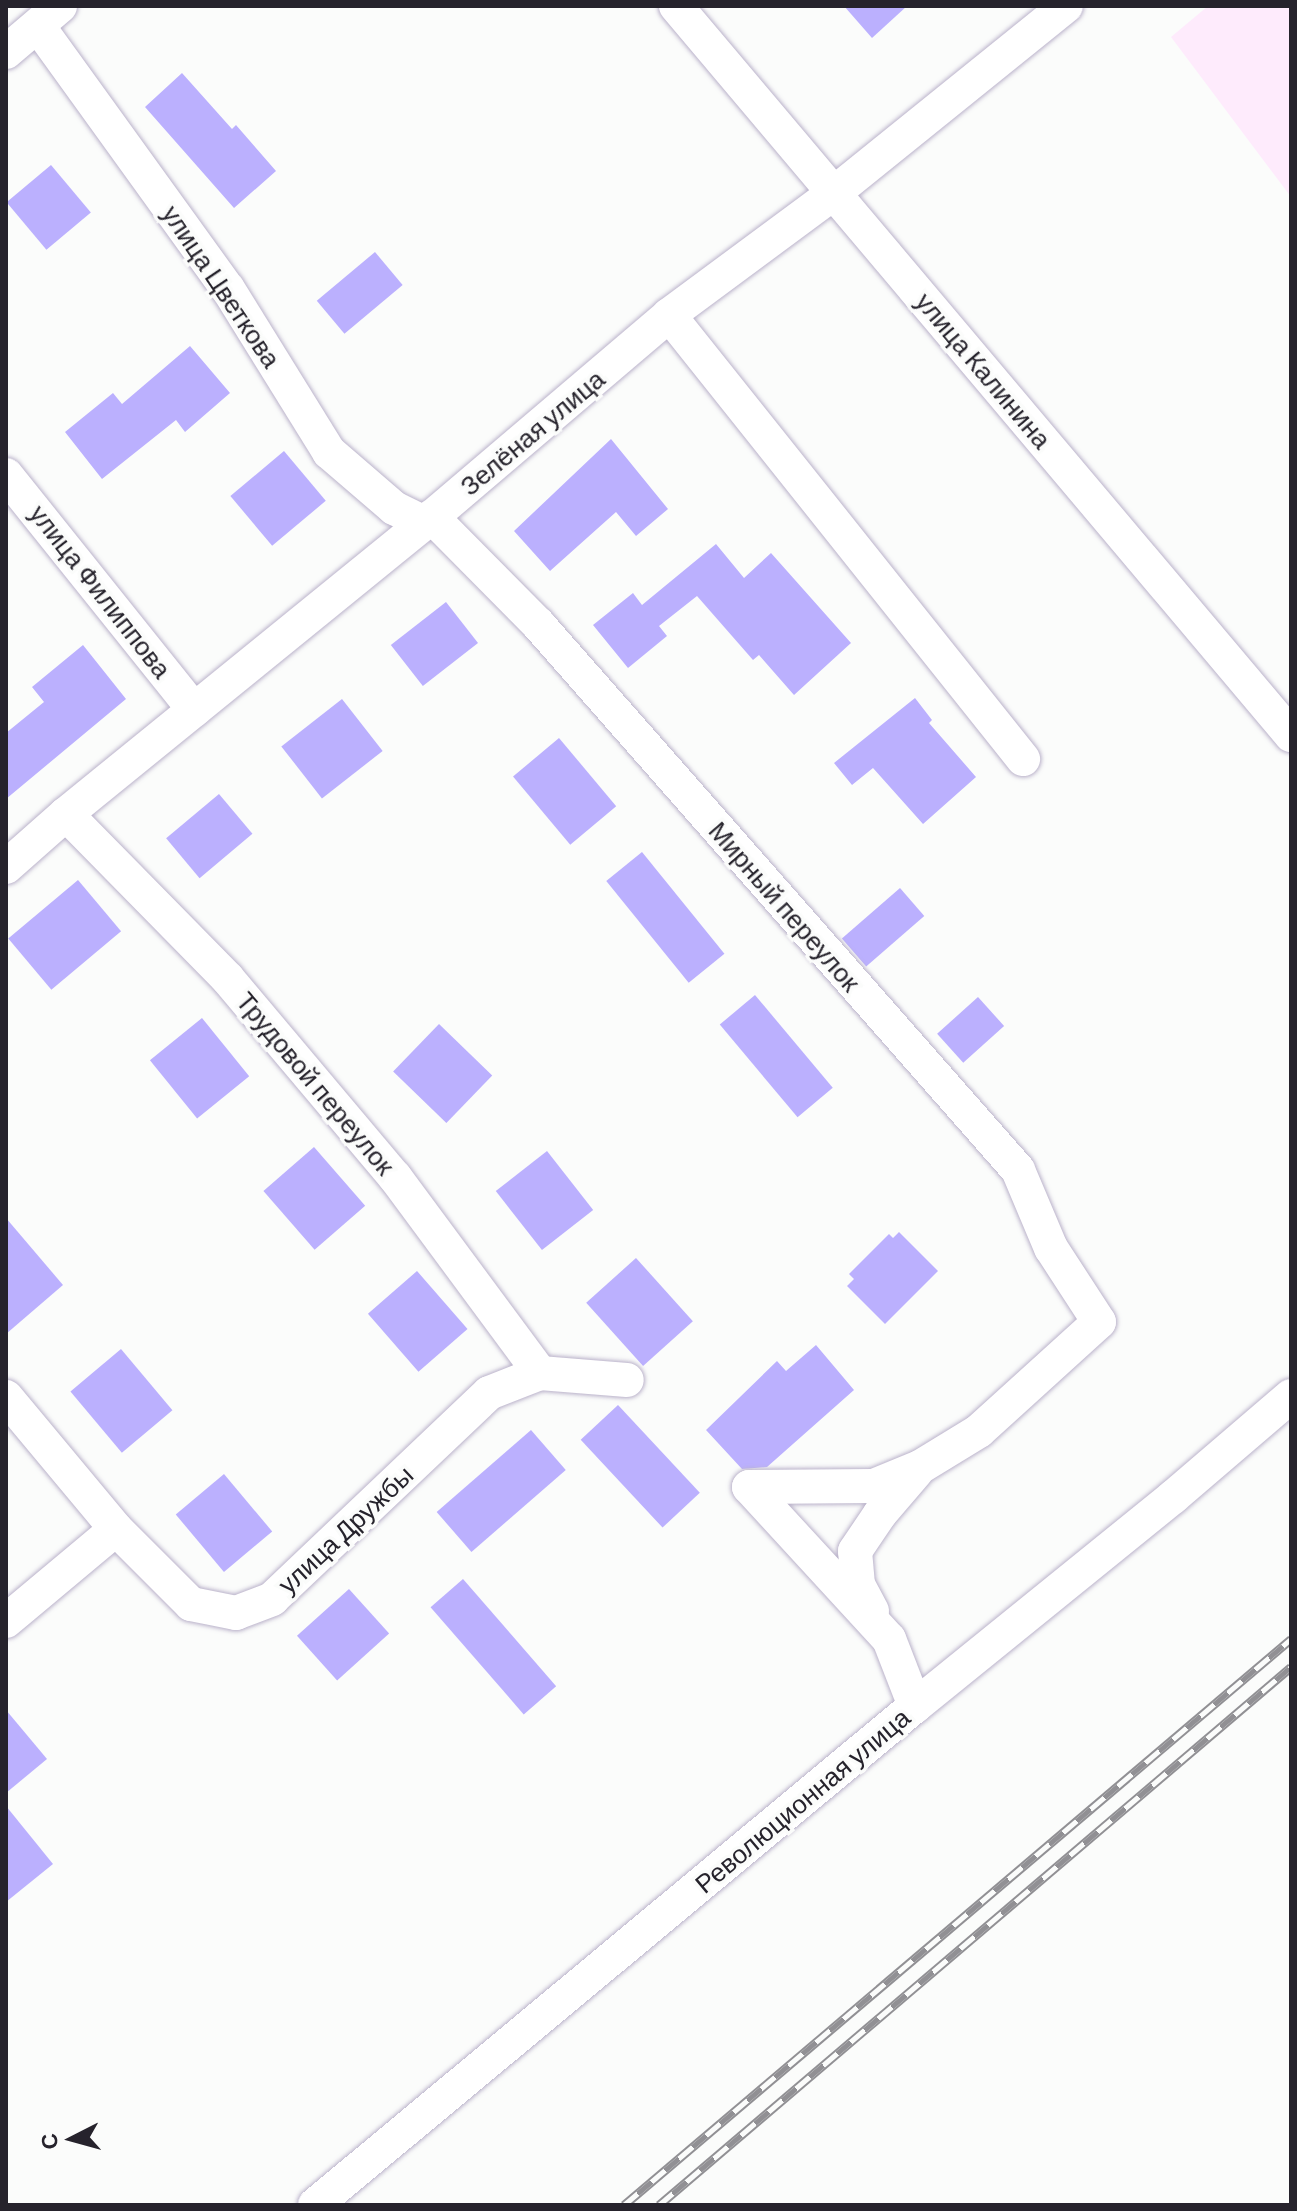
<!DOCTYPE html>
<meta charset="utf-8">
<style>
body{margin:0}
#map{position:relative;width:1297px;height:2211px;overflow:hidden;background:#fbfcfb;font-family:Barlow,sans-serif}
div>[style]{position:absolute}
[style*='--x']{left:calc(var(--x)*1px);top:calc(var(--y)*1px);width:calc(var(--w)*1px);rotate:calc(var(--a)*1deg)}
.industrial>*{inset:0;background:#feebfc}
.building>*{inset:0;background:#bbb0fe;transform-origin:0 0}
.roads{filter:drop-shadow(0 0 2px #bab2ca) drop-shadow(0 0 2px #bab2ca)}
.street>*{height:34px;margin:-17px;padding:0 17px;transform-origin:17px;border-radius:17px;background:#fff}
.rail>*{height:9px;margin-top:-4.5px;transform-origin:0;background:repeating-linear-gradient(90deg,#fbfcfb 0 18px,#919094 0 36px);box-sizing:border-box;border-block:2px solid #919094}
span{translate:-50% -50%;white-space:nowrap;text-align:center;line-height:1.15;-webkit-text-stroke:7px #fbfcfb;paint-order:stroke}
.street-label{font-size:26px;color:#26232c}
.frame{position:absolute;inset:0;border:8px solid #26232c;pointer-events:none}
.north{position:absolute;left:32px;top:2099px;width:80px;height:80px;-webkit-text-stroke:6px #fbfcfb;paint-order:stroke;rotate:264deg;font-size:22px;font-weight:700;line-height:32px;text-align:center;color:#26232c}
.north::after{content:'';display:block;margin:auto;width:28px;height:36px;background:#26232c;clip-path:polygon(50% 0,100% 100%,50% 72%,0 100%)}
</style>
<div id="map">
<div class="industrial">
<i style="clip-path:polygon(1208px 6px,1291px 6px,1291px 197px,1171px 37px)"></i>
</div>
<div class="building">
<i style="clip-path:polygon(844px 6px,907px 6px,872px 38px)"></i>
<i style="clip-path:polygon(182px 73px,232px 129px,236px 125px,276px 171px,234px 208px,145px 107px)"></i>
<i style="left:51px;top:165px;width:62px;height:58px;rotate:50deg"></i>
<i style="left:375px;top:252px;width:43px;height:76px;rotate:50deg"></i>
<i style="clip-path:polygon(190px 346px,230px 393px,185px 432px,176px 420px,102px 479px,65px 432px,113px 393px,122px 404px)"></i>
<i style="clip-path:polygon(611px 439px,668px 509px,636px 536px,616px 512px,550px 571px,514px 531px)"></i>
<i style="left:284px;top:451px;width:65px;height:70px;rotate:50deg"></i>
<i style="clip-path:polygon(716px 544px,744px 578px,771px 553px,851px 643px,794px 695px,759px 655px,753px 660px,697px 596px,659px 626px,667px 636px,628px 668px,593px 625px,633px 593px,642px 605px)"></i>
<i style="left:446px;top:602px;width:52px;height:70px;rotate:52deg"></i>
<i style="clip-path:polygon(83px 645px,126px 699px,6px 799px,6px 733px,44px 702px,32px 687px)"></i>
<i style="clip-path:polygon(915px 698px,932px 720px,929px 723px,976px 777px,923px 824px,873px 768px,852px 785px,834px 763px)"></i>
<i style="left:342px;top:699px;width:66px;height:77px;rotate:52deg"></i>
<i style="left:559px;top:738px;width:89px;height:60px;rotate:50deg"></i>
<i style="left:219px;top:794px;width:52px;height:69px;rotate:50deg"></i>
<i style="left:642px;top:852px;width:131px;height:46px;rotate:51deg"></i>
<i style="left:78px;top:880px;width:67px;height:91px;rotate:50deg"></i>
<i style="left:900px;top:888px;width:37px;height:77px;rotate:49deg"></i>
<i style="left:755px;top:995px;width:121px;height:46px;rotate:50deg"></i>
<i style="left:978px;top:997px;width:39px;height:55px;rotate:48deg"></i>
<i style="left:202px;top:1018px;width:75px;height:67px;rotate:51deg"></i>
<i style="left:439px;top:1024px;width:74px;height:66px;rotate:44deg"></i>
<i style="left:314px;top:1147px;width:78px;height:67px;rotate:49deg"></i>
<i style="left:547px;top:1151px;width:75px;height:65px;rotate:52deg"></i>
<i style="clip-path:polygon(6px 1218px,63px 1285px,6px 1334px)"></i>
<i style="clip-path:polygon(899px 1232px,938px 1271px,885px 1324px,847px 1286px,854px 1279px,849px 1274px,889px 1234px,893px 1238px)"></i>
<i style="left:636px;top:1258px;width:85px;height:67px;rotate:48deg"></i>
<i style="left:417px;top:1271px;width:77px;height:65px;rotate:49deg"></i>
<i style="clip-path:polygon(816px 1345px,854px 1390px,767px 1467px,742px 1469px,706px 1430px,777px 1361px,786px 1371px)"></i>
<i style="left:121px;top:1349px;width:80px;height:66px;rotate:50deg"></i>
<i style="left:618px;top:1405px;width:120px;height:51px;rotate:47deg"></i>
<i style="left:531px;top:1430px;width:53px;height:125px;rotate:49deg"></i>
<i style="left:224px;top:1474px;width:75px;height:63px;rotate:50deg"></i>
<i style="left:463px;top:1579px;width:142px;height:43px;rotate:49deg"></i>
<i style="left:349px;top:1589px;width:60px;height:70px;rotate:48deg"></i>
<i style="clip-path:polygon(6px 1710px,47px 1759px,6px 1793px)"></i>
<i style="clip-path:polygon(6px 1806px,53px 1864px,6px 1902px)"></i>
</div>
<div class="roads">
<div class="street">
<i style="--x:676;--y:6;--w:954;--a:49.85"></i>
<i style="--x:38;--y:26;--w:324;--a:54.2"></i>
<i style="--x:228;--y:289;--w:192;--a:58.2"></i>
<i style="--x:329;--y:452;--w:86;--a:40.7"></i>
<i style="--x:394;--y:508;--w:34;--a:26"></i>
<i style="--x:6;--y:52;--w:71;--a:-40.4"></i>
<i style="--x:669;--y:315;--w:568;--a:51.43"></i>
<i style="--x:6;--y:475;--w:301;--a:51.3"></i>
<i style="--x:432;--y:517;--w:151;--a:45.3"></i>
<i style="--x:538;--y:624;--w:727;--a:48.68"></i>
<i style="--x:1018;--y:1170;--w:85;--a:67.1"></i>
<i style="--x:1051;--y:1248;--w:88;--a:57"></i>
<i style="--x:1099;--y:1322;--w:162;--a:137.8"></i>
<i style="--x:979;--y:1431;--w:69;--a:148.6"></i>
<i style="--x:920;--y:1467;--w:50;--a:157.6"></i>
<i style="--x:874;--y:1486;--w:125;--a:179.5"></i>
<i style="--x:749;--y:1487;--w:207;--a:47.4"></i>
<i style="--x:889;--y:1639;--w:72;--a:68.8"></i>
<i style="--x:66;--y:814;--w:231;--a:45.5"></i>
<i style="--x:228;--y:979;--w:259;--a:49.9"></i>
<i style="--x:395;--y:1177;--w:244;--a:53.5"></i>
<i style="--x:6;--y:867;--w:80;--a:-41.5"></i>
<i style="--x:66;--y:814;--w:471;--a:-39.1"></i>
<i style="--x:432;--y:517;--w:311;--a:-40.4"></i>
<i style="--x:669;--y:315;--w:205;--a:-36.5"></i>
<i style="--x:834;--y:193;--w:298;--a:-38.9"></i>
<i style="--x:6;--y:1397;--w:172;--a:50.2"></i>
<i style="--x:872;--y:1611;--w:30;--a:-118"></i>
<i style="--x:858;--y:1585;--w:34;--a:-95"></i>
<i style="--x:855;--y:1551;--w:45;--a:-56"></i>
<i style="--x:880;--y:1514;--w:55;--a:-49.4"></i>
<i style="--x:6;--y:1621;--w:143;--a:-39.9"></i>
<i style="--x:116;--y:1529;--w:106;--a:45"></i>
<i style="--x:191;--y:1604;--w:46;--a:11.3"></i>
<i style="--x:236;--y:1613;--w:39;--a:-21"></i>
<i style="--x:272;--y:1599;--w:299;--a:-43.5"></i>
<i style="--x:489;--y:1393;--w:55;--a:-21.4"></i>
<i style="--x:540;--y:1373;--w:87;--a:4.6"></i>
<i style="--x:315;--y:2205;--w:780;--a:-39.75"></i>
<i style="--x:915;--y:1706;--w:332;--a:-39"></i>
<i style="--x:1173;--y:1497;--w:155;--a:-40.6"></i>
</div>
</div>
<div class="rail">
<i style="--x:624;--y:2205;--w:875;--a:-40.32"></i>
<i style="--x:659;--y:2205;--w:830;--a:-40.41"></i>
</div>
<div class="street-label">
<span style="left:222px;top:286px;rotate:56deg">улица Цветкова</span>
<span style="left:984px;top:370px;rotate:50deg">улица Калинина</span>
<span style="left:532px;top:432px;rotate:-40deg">Зелёная улица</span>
<span style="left:101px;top:591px;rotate:52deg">улица Филиппова</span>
<span style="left:785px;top:906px;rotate:49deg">Мирный переулок</span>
<span style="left:316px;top:1083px;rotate:50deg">Трудовой переулок</span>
<span style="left:345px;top:1529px;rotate:-43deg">улица Дружбы</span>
<span style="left:802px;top:1800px;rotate:-40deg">Революционная улица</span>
</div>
<div class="frame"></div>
<div class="north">С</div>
</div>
